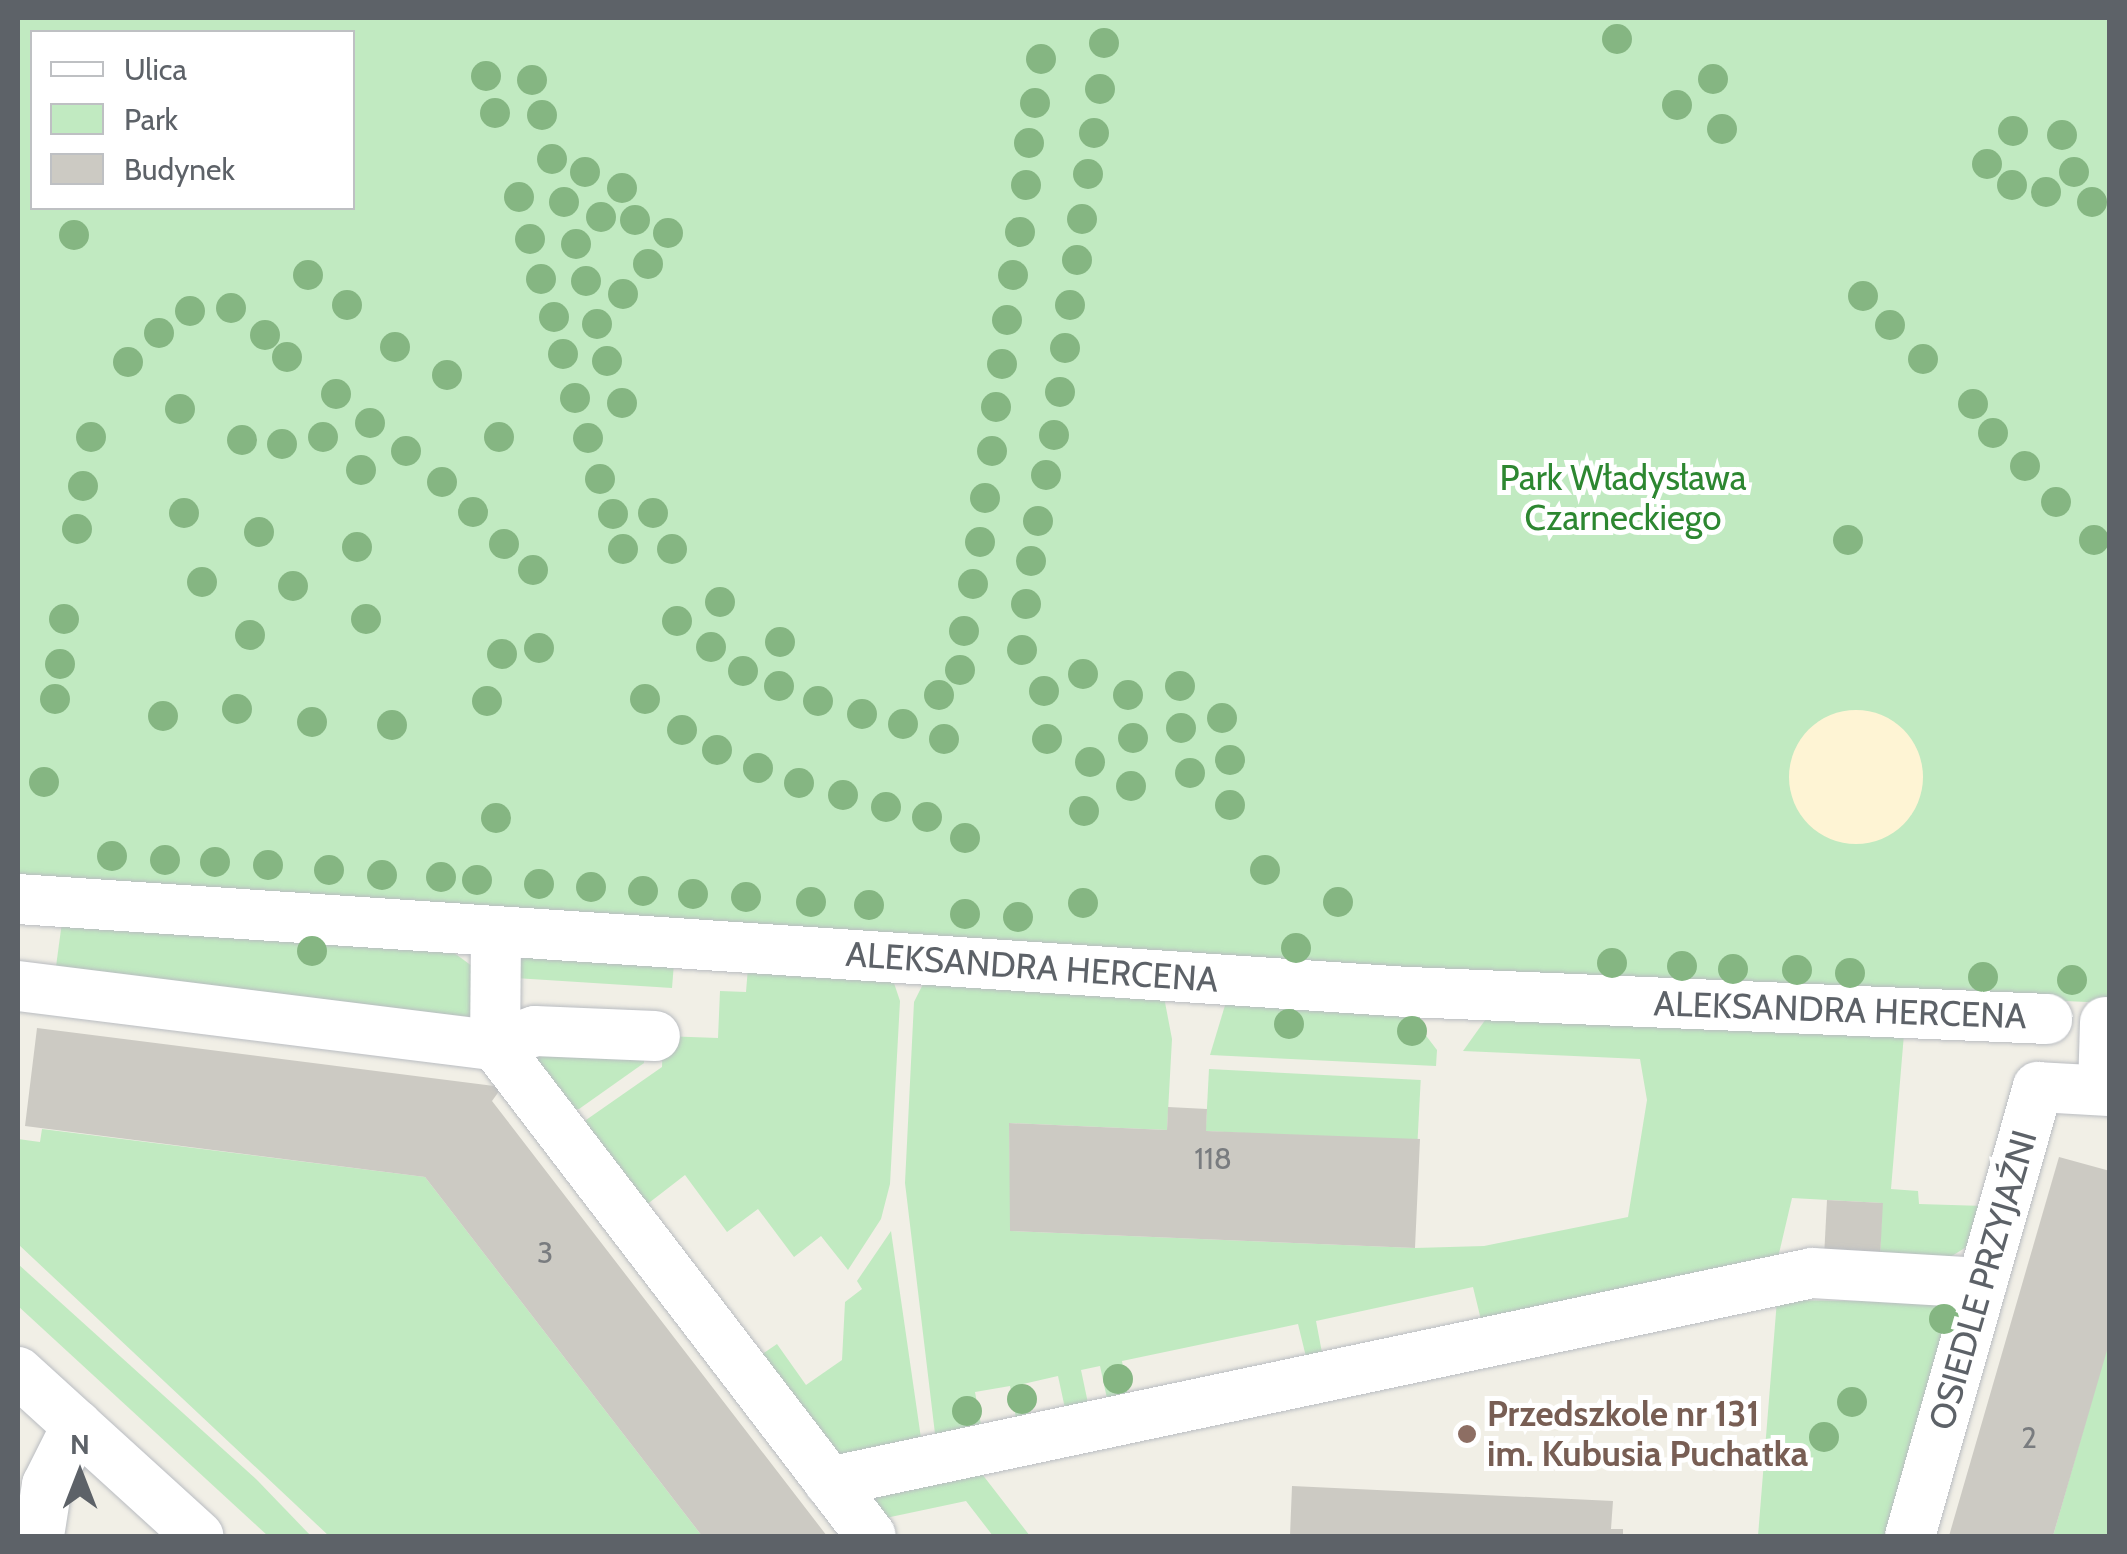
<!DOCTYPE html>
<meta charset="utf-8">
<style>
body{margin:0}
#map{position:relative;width:2127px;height:1554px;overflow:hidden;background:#f1efe6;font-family:Cabin,sans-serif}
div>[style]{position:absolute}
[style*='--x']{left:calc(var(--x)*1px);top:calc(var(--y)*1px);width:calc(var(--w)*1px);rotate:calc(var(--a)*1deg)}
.green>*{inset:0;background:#c1eac1;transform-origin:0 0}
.sand>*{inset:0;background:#fef4d4}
.round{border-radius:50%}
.building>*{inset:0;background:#cccac3;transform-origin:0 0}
.roads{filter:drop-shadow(0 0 2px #b9bcc1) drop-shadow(0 0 2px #b9bcc1)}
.street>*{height:50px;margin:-25px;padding:0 25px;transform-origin:25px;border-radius:25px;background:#fff}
.trees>*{width:30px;height:30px;margin:-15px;border-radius:50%;background:#85b682}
.dots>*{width:28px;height:28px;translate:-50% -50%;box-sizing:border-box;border:5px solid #fff;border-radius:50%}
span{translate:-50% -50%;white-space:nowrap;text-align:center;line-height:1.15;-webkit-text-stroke:10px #fff;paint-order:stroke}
.number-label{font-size:30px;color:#797c7f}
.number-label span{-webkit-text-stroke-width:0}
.park-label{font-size:35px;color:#2d8731}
.street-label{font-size:35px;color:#5d6268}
.education-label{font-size:35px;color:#785e54;font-weight:700}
.left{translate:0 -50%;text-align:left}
.frame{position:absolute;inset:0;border:20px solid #5d6268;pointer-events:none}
.legend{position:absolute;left:30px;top:30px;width:325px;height:180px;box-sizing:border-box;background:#fff;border:2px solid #bec0c3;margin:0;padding:12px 18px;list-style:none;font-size:30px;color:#5d6268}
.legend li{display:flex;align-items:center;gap:20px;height:50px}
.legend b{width:50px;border:2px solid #bec0c3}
.north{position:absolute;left:30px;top:1424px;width:100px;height:100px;-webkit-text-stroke:8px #fff;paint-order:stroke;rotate:0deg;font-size:28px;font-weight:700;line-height:40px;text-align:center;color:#5d6268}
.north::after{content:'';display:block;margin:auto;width:35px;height:45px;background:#5d6268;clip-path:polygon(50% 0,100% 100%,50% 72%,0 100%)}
</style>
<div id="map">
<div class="green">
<i style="clip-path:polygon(evenodd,18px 18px,2109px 18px,2109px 1003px,1292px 966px,18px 879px,18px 18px,32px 32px,352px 32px,352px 208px,32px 208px,32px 32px)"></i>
<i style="clip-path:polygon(62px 922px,446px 947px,472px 966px,472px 1017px,55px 974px)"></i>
<i style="clip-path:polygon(523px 953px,674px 963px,672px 988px,515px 978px,512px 958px)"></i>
<i style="clip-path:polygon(748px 967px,892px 977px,900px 1001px,890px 1184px,881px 1219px,848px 1270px,821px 1236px,794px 1257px,758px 1209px,727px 1232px,685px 1175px,641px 1209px,583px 1133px,586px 1120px,662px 1067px,663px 1036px,718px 1038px,720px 991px,746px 992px)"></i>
<i style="clip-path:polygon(925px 980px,1164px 997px,1172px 1039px,1167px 1130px,1009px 1123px,1011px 1231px,1415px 1248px,1484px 1246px,1628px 1217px,1647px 1100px,1640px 1059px,1463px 1051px,1488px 1016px,1904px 1034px,1891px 1189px,1918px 1191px,1919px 1204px,1984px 1206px,1968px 1246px,1947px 1259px,1880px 1256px,1882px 1203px,1792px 1198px,1777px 1262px,1482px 1324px,1473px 1287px,1316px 1321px,1323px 1358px,1307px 1361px,1298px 1324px,1122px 1361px,1128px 1398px,1108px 1403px,1100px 1366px,1081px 1370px,1089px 1408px,1066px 1413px,1058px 1376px,1023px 1384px,1030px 1421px,1017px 1423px,1010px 1386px,975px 1392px,982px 1430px,936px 1442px,905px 1183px,914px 1002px)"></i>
<i style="clip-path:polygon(1226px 1002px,1408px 1012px,1437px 1050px,1436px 1066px,1210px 1055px)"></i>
<i style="clip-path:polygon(644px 1049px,644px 1063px,579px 1109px,565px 1109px,532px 1066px,534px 1052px)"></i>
<i style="left:1209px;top:1069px;width:212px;height:62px;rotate:3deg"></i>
<i style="clip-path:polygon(42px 1129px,425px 1177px,702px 1536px,329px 1536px,18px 1244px,18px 1139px,40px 1142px)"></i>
<i style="clip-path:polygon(891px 1231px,922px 1445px,856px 1458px,830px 1453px,755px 1359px,777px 1344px,806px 1385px,842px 1360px,845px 1302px,862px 1289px,857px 1281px)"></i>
<i style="clip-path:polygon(18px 1264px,257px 1480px,311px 1536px,268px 1536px,18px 1306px)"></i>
<i style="clip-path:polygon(1777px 1300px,1941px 1302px,1953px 1313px,1891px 1536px,1758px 1536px)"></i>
<i style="clip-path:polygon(2109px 1340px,2109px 1536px,2053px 1536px)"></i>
<i style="clip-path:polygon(982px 1474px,1030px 1536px,993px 1536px,966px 1501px,881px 1519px,859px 1491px)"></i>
</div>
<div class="sand">
<i class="round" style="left:1789px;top:710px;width:134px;height:134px"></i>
</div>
<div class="building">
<i style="clip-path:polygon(37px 1028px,502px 1087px,492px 1101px,827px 1536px,702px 1536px,425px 1177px,25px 1126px)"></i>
<i style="clip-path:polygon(1168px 1107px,1207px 1109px,1206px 1131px,1420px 1139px,1415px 1248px,1010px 1231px,1009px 1123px,1167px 1130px)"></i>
<i style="clip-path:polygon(2059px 1157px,2110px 1171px,2110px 1340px,2053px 1536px,1949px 1536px)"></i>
<i style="left:1827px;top:1200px;width:56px;height:54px;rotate:3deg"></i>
<i style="clip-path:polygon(1292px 1486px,1613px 1501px,1611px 1529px,1623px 1529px,1623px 1536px,1290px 1536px)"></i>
</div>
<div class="roads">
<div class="street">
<i style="--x:18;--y:899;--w:1394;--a:3.83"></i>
<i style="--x:1409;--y:992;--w:639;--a:2.42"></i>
<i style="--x:496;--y:935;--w:110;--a:90.5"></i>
<i style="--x:495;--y:1045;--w:618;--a:52.56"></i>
<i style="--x:18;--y:986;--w:481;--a:7.1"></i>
<i style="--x:495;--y:1045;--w:42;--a:-19.3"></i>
<i style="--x:535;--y:1031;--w:120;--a:2.4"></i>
<i style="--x:2103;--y:1090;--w:68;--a:-88.3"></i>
<i style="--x:18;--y:1372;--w:244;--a:42.3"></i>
<i style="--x:829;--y:1482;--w:1005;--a:-12"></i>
<i style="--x:1812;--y:1273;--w:170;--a:3.4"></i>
<i style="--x:39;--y:1536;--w:52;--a:-81.1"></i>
<i style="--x:47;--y:1485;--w:67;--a:-63.4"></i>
<i style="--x:1910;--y:1536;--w:467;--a:-74.1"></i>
<i style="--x:2038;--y:1087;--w:72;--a:3.2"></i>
</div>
</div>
<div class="trees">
<i style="left:1617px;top:39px"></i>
<i style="left:1104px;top:43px"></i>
<i style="left:1041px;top:59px"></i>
<i style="left:486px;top:76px"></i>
<i style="left:1713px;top:79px"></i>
<i style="left:532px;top:80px"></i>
<i style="left:1100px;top:89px"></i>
<i style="left:1035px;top:103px"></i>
<i style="left:1677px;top:105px"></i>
<i style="left:495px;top:113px"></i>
<i style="left:542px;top:115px"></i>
<i style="left:1722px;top:129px"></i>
<i style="left:2013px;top:131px"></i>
<i style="left:1094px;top:133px"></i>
<i style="left:2062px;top:135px"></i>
<i style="left:1029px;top:143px"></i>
<i style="left:552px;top:159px"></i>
<i style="left:1987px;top:164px"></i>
<i style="left:585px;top:172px"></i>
<i style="left:2074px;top:172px"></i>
<i style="left:1088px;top:174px"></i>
<i style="left:1026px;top:185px"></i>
<i style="left:2012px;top:185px"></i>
<i style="left:622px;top:188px"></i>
<i style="left:2046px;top:192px"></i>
<i style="left:519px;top:197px"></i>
<i style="left:564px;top:202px"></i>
<i style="left:2092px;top:202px"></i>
<i style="left:601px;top:217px"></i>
<i style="left:1082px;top:219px"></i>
<i style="left:635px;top:220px"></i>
<i style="left:1020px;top:232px"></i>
<i style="left:668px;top:233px"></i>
<i style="left:74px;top:235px"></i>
<i style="left:530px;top:239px"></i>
<i style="left:576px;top:244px"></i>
<i style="left:1077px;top:260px"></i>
<i style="left:648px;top:264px"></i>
<i style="left:308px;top:275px"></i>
<i style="left:1013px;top:275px"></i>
<i style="left:541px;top:279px"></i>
<i style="left:586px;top:281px"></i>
<i style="left:623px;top:294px"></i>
<i style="left:1863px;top:296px"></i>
<i style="left:347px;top:305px"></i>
<i style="left:1070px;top:305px"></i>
<i style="left:231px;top:308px"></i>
<i style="left:190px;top:311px"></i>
<i style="left:554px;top:317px"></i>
<i style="left:1007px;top:320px"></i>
<i style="left:597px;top:324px"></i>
<i style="left:1890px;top:325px"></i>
<i style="left:159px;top:333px"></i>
<i style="left:265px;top:335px"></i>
<i style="left:395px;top:347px"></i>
<i style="left:1065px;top:348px"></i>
<i style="left:563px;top:354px"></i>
<i style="left:287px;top:357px"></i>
<i style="left:1923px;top:359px"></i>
<i style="left:607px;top:361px"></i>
<i style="left:128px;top:362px"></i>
<i style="left:1002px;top:364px"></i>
<i style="left:447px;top:375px"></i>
<i style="left:1060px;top:392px"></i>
<i style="left:336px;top:394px"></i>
<i style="left:575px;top:398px"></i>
<i style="left:622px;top:403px"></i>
<i style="left:1973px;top:404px"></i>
<i style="left:996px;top:407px"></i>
<i style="left:180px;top:409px"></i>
<i style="left:370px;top:423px"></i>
<i style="left:1993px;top:433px"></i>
<i style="left:1054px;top:435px"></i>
<i style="left:91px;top:437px"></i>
<i style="left:323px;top:437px"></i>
<i style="left:499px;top:437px"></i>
<i style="left:588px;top:438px"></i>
<i style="left:242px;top:440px"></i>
<i style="left:282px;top:444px"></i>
<i style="left:406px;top:451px"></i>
<i style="left:992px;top:451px"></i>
<i style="left:2025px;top:466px"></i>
<i style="left:361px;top:470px"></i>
<i style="left:1046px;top:475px"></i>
<i style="left:600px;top:479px"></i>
<i style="left:442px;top:482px"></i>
<i style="left:83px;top:486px"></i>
<i style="left:985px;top:498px"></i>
<i style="left:2056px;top:502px"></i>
<i style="left:473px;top:512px"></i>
<i style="left:184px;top:513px"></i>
<i style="left:653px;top:513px"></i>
<i style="left:613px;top:514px"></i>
<i style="left:1038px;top:521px"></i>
<i style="left:77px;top:529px"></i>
<i style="left:259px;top:532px"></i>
<i style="left:1848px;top:540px"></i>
<i style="left:2094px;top:540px"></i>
<i style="left:980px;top:542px"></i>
<i style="left:504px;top:544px"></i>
<i style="left:357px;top:547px"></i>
<i style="left:623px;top:549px"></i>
<i style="left:672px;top:549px"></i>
<i style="left:1031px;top:561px"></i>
<i style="left:533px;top:570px"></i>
<i style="left:202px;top:582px"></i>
<i style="left:973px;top:584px"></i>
<i style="left:293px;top:586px"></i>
<i style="left:720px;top:602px"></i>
<i style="left:1026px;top:604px"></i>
<i style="left:64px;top:619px"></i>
<i style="left:366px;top:619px"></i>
<i style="left:677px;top:621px"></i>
<i style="left:964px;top:631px"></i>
<i style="left:250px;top:635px"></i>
<i style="left:780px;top:642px"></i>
<i style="left:711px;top:647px"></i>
<i style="left:539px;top:648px"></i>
<i style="left:1022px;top:650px"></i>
<i style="left:502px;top:654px"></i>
<i style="left:60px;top:664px"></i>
<i style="left:960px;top:670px"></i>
<i style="left:743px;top:671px"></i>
<i style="left:1083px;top:674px"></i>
<i style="left:779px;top:686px"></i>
<i style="left:1180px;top:686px"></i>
<i style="left:1044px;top:691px"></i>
<i style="left:939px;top:695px"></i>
<i style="left:1128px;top:695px"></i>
<i style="left:55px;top:699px"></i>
<i style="left:645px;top:699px"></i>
<i style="left:487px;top:701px"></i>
<i style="left:818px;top:701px"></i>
<i style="left:237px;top:709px"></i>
<i style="left:862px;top:714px"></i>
<i style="left:163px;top:716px"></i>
<i style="left:1222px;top:718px"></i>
<i style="left:312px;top:722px"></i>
<i style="left:903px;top:724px"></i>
<i style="left:392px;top:725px"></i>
<i style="left:1181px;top:728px"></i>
<i style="left:682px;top:730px"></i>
<i style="left:1133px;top:738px"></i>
<i style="left:944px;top:739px"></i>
<i style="left:1047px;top:739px"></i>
<i style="left:717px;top:750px"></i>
<i style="left:1230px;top:760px"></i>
<i style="left:1090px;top:762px"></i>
<i style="left:758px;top:768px"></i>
<i style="left:1190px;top:773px"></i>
<i style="left:44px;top:782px"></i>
<i style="left:799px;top:783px"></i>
<i style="left:1131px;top:786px"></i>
<i style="left:843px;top:795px"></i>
<i style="left:1230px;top:805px"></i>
<i style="left:886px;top:807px"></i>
<i style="left:1084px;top:811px"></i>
<i style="left:927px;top:817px"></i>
<i style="left:496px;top:818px"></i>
<i style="left:965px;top:838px"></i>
<i style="left:112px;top:856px"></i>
<i style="left:165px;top:860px"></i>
<i style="left:215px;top:862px"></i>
<i style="left:268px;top:865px"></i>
<i style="left:329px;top:870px"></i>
<i style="left:1265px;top:870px"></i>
<i style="left:382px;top:875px"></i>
<i style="left:441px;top:877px"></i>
<i style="left:477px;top:880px"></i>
<i style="left:539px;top:884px"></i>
<i style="left:591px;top:887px"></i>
<i style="left:643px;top:891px"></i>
<i style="left:693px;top:894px"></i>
<i style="left:746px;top:897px"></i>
<i style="left:811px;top:902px"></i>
<i style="left:1338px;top:902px"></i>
<i style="left:1083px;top:903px"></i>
<i style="left:869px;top:905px"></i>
<i style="left:965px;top:914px"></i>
<i style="left:1018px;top:917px"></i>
<i style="left:1296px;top:948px"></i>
<i style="left:312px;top:951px"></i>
<i style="left:1612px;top:963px"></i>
<i style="left:1682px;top:966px"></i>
<i style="left:1733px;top:969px"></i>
<i style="left:1797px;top:970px"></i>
<i style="left:1850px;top:973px"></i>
<i style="left:1983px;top:977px"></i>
<i style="left:2072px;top:980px"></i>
<i style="left:1289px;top:1024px"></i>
<i style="left:1412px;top:1031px"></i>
<i style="left:1944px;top:1319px"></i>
<i style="left:1118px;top:1379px"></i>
<i style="left:1022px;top:1399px"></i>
<i style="left:1852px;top:1402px"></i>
<i style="left:967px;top:1411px"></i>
<i style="left:1824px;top:1437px"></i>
</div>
<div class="dots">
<i style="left:1467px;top:1434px;background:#8d6e63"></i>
</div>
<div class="number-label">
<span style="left:1213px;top:1159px">118</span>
<span style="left:545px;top:1253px">3</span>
<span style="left:2029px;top:1438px">2</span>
</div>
<div class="park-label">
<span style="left:1623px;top:498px">Park Władysława<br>Czarneckiego</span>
</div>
<div class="street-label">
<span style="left:1032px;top:967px;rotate:4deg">ALEKSANDRA HERCENA</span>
<span style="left:1840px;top:1010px;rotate:2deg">ALEKSANDRA HERCENA</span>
<span style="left:1983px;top:1280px;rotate:-74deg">OSIEDLE PRZYJAŹNI</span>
</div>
<div class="education-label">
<span class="left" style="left:1487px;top:1434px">Przedszkole nr 131<br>im. Kubusia Puchatka</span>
</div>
<div class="frame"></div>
<ul class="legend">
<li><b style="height:12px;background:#fff"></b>Ulica</li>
<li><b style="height:28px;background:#c1eac1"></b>Park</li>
<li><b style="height:28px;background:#cccac3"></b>Budynek</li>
</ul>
<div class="north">N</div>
</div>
